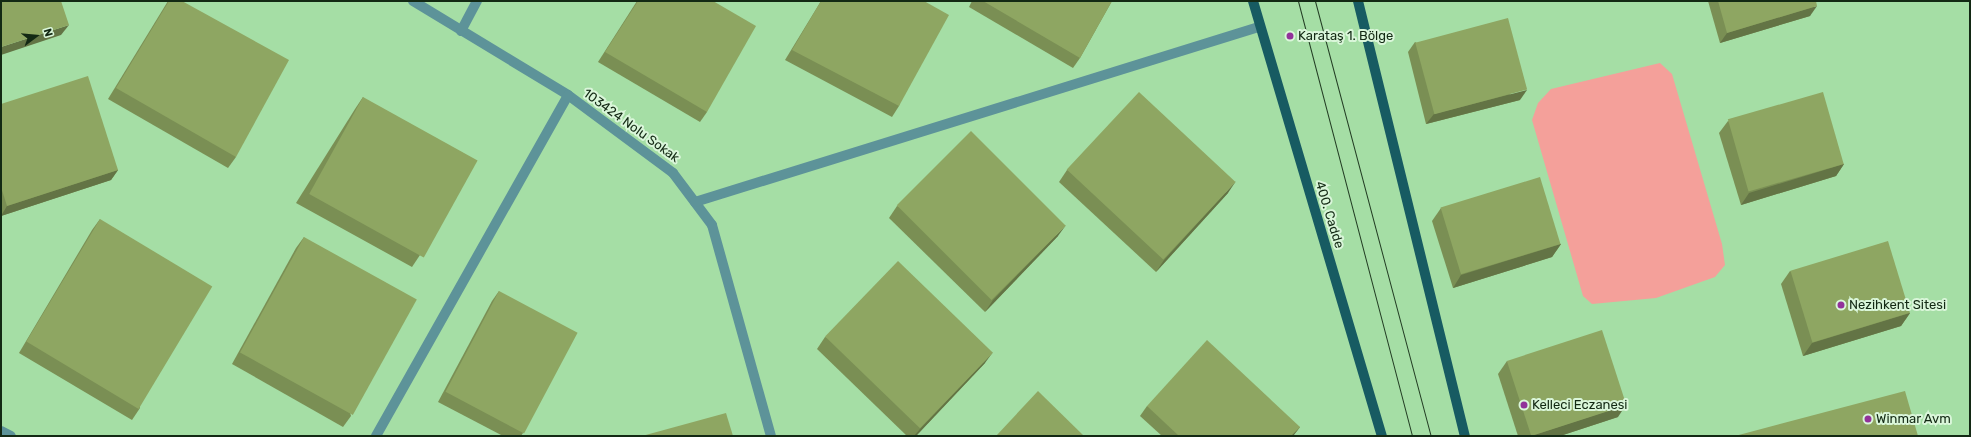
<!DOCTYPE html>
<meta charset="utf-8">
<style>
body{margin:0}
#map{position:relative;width:1971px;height:437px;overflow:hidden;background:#a5dea5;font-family:Rubik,sans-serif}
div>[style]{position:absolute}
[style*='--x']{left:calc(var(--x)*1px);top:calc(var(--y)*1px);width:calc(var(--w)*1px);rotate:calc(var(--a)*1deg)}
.green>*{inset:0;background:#f4a09a}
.minor>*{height:10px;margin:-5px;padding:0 5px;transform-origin:5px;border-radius:5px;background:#5d9399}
.major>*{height:10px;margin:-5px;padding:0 5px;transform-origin:5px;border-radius:5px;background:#175b62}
.tram>*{height:1px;margin:-0.5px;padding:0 0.5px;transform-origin:0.5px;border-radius:0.5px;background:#233d24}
.wall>*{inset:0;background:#7a8f54}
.shaded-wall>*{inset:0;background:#637445}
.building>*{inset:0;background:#8ea662;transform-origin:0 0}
.dots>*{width:11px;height:11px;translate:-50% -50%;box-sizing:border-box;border:2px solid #daf6da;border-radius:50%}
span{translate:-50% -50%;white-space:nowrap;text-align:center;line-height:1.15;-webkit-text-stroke:4px #daf6da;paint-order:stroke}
.poi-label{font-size:13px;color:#132914}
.left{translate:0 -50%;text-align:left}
.street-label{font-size:13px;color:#132914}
.frame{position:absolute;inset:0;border:2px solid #132914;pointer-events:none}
.north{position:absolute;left:16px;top:16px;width:40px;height:40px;-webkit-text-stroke:3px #daf6da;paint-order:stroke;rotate:74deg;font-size:11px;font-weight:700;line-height:16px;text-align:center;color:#132914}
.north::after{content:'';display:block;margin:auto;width:14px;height:18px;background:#132914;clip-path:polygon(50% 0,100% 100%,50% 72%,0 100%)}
</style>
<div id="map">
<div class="green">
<i style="clip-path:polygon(1660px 63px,1672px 74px,1722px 244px,1725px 265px,1715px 277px,1656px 298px,1592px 304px,1583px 296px,1532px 120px,1538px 103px,1551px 89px)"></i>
</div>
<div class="minor">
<i style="--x:413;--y:1;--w:181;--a:31.2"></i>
<i style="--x:568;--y:95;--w:131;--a:36.6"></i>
<i style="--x:673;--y:173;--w:65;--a:53.1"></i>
<i style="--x:712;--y:225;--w:219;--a:74.4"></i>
<i style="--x:461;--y:31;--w:34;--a:-62"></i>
<i style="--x:695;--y:202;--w:591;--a:-17.24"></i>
<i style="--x:1;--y:431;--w:11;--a:27"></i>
<i style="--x:376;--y:436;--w:391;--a:-60.6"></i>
</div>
<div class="major">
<i style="--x:1253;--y:1;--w:454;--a:73.5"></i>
<i style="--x:1358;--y:1;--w:448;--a:76.2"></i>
</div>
<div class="tram">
<i style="--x:1298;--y:1;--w:450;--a:75.3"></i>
<i style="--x:1315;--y:1;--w:450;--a:75.1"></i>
</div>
<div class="wall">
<i style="clip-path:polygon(168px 1px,182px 1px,236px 157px,228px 168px,108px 99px)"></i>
<i style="clip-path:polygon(637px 1px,713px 1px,707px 112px,700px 122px,598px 62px)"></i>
<i style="clip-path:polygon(821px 1px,924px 1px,899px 106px,892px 117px,785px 60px)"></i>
<i style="clip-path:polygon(972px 1px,1112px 1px,1080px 58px,1073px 68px,969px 7px)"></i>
<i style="clip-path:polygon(1708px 1px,1816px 1px,1810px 16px,1720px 43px)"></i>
<i style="clip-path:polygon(1415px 42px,1520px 100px,1426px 124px,1408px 52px)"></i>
<i style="clip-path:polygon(363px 97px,420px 255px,412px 267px,296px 203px,355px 109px)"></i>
<i style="clip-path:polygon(1px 104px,118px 170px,111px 180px,1px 216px)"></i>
<i style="clip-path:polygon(1728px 121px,1844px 164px,1836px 176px,1741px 205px,1719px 133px)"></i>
<i style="clip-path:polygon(1067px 170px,1228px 193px,1156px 272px,1059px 182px)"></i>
<i style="clip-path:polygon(897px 206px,1058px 236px,985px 312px,889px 218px)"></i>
<i style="clip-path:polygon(1441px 208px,1561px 244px,1552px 257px,1453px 288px,1432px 221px)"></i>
<i style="clip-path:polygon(100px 219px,140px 408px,132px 420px,19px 353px,92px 230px)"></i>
<i style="clip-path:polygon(304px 237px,351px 416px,343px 427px,232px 364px,296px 248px)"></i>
<i style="clip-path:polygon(1790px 271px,1910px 313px,1901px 326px,1803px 356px,1781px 284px)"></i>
<i style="clip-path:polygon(499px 291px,523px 433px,521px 436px,503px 436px,438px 402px,492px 301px)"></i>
<i style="clip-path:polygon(825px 337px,985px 363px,916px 436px,907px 436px,817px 349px)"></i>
<i style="clip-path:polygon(1507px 361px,1618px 417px,1560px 436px,1518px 436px,1498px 374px)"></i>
<i style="clip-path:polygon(1147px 406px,1300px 427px,1293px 436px,1162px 436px,1140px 416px)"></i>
</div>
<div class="shaded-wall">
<i style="clip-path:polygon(1817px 6px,1810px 16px,1720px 43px,1727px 33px)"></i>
<i style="clip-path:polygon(69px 25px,61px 35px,1px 55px,1px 47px)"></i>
<i style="clip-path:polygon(1527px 90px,1520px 100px,1426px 124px,1434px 114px)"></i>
<i style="clip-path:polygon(1844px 164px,1836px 176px,1741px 205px,1749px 193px)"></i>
<i style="clip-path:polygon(118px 170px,111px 180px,1px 216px,7px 206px)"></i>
<i style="clip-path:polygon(1236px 181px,1228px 193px,1156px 272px,1164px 260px)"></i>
<i style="clip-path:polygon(1066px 225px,1058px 236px,985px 312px,993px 300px)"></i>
<i style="clip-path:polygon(1561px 244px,1552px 257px,1453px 288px,1461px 275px)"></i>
<i style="clip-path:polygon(1910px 313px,1901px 326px,1803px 356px,1812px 343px)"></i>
<i style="clip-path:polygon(993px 352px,985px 363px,916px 436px,914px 436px,920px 429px)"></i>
<i style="clip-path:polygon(1626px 405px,1618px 417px,1560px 436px,1531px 436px)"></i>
<i style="clip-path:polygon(1300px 427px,1293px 436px,1291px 436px)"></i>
</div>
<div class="building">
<i style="clip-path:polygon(1px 1px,61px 1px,69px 25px,1px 47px)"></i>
<i style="clip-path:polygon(169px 1px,182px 1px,289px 60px,236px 157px,116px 88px)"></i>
<i style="clip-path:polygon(638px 1px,713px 1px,756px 26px,707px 112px,605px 52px)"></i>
<i style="clip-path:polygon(821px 1px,924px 1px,949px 15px,899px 106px,792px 50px)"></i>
<i style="clip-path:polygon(983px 1px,1112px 1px,1080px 58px)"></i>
<i style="clip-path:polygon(1718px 1px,1816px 1px,1817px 6px,1727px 33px)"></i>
<i style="left:1508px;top:18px;width:74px;height:96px;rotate:75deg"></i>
<i style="clip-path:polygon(88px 76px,118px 170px,7px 206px,1px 187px,1px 104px)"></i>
<i style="left:1139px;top:92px;width:132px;height:106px;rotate:43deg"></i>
<i style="left:1823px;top:92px;width:75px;height:99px;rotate:74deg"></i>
<i style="left:363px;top:97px;width:131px;height:111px;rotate:29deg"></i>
<i style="left:971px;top:131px;width:134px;height:105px;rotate:45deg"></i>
<i style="left:1540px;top:177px;width:70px;height:104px;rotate:73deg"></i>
<i style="left:100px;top:219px;width:131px;height:143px;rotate:31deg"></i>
<i style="left:304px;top:237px;width:129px;height:132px;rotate:29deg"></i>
<i style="left:1888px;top:241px;width:75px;height:102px;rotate:73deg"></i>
<i style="left:898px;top:261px;width:132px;height:105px;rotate:44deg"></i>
<i style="left:499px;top:291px;width:89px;height:114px;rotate:28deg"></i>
<i style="left:1602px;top:330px;width:79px;height:100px;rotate:72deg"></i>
<i style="clip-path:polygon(1207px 340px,1300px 427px,1291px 436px,1179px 436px,1147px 406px)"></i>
<i style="clip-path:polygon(1038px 391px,1084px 436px,996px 436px)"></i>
<i style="clip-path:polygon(1905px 391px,1918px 436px,1735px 436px)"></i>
<i style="clip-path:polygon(726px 413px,733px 436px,642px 436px)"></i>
</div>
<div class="dots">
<i style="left:1290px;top:36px;background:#92329a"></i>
<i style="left:1841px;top:305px;background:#92329a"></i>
<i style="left:1524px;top:405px;background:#92329a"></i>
<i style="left:1868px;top:419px;background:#92329a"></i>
</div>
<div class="poi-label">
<span class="left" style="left:1298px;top:36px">Karataş 1. Bölge</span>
<span class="left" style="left:1849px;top:305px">Nezihkent Sitesi</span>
<span class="left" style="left:1532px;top:405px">Kelleci Eczanesi</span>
<span class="left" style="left:1876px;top:419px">Winmar Avm</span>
</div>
<div class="street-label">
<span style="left:631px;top:126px;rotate:36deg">103424 Nolu Sokak</span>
<span style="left:1329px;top:215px;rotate:73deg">400. Cadde</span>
</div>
<div class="frame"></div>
<div class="north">N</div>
</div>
